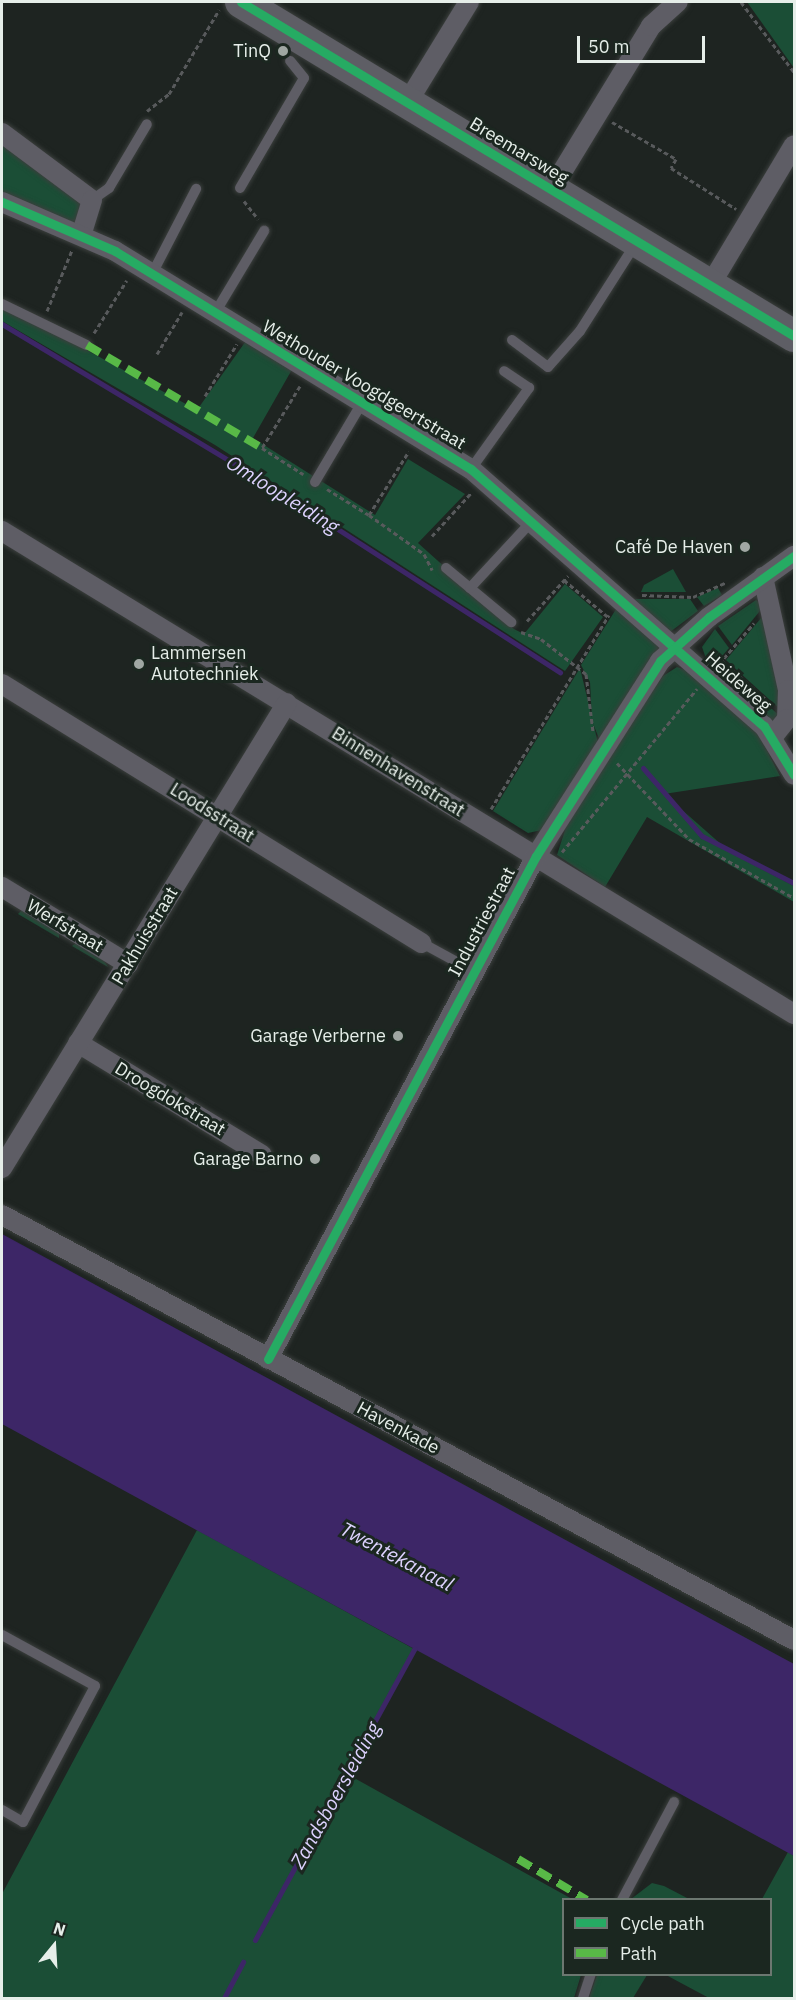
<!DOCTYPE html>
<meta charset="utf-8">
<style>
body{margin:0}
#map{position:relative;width:796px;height:2000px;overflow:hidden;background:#1e2421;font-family:"IBM Plex Sans",sans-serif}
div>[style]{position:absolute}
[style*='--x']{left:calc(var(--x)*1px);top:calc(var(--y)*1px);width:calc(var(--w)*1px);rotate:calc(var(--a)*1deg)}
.green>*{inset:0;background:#1b4e36}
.water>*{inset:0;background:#3d2667}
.stream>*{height:5px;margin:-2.5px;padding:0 2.5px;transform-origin:2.5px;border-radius:2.5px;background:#3d2667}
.path>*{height:3px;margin-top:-1.5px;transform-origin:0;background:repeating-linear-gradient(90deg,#585a5c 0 4.5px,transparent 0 7.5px)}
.roads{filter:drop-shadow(0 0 2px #3b3f3d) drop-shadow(0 0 2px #3b3f3d)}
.service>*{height:10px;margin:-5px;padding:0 5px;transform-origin:5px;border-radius:5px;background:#5e5d65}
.minor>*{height:20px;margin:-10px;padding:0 10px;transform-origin:10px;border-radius:10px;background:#5e5d65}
.primary>*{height:32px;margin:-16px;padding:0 16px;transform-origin:16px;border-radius:16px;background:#5e5e65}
.quiet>*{height:8px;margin-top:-4px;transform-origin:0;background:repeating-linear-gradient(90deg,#58b947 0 15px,transparent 0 23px)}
.cycleway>*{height:9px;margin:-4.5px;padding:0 4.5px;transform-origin:4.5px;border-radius:4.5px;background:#26ab63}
.dots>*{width:16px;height:16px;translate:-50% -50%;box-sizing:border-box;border:3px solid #1b2720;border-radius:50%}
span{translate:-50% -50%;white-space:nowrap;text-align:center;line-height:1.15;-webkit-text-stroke:6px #1b2720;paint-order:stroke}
.poi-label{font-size:18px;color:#e6eee9}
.right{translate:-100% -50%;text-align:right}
.left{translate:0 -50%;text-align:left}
.street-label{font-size:18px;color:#e6eee9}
.water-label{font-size:20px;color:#ddd2fe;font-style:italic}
.frame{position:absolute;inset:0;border:3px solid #e6eee9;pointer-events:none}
.legend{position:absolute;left:562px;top:1898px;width:210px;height:78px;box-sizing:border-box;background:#1b2720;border:2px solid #6c7770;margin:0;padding:8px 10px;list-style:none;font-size:18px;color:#e6eee9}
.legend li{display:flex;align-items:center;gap:12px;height:30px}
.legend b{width:30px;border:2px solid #6c7770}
.north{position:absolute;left:24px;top:1916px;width:60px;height:60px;-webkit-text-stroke:4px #1b2720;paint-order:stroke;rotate:18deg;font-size:16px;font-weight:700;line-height:24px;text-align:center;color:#e6eee9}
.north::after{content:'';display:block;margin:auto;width:21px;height:27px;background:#e6eee9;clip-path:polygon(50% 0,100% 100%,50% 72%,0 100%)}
.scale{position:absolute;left:577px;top:36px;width:128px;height:27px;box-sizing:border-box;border:3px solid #e6eee9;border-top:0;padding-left:8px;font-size:18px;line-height:21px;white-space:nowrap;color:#e6eee9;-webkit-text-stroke:4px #1b2720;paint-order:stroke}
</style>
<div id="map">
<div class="green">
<i style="clip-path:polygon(747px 2px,794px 2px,794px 68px)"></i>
<i style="clip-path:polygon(2px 142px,83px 203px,75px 226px,2px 196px)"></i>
<i style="clip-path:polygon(2px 304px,197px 410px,248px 338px,294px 366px,253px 438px,375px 515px,408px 459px,465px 494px,418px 543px,514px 629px,524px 634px,565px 584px,603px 617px,565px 671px,215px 445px,2px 321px)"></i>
<i style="clip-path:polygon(673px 569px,686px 592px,641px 592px,644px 585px)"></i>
<i style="clip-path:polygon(718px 588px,722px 595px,704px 606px,697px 597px)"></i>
<i style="clip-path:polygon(634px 599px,690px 599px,698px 611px,670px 632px)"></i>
<i style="clip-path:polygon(756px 600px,764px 606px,732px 645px,718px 626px)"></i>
<i style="clip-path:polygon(618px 606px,659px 647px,600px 741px,592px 721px,590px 682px,581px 665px)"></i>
<i style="clip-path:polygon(766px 612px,783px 712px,726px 660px)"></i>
<i style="clip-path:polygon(715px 629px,729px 648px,710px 670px,702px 647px)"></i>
<i style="clip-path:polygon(722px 664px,782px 718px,773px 722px,714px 674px)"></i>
<i style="clip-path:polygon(677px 667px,689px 671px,757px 731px,780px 776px,664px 794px,731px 853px,794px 886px,794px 902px,647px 817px,605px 887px,557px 855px,566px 827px,620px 740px,663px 676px)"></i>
<i style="clip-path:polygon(580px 668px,598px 743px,542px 830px,528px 833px,493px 811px)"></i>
<i style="clip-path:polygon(22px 910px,59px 933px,59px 938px,18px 914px)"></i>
<i style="clip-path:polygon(76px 943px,103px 959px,108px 967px,72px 946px)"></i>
<i style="clip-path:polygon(197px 1530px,414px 1649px,347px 1774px,572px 1899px,564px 1900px,564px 1974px,581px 1975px,574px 1998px,2px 1998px,2px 1894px)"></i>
<i style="clip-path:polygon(788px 1852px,794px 1856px,794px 1998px,709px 1998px,666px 1975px,770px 1974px,770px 1900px,762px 1899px)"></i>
<i style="clip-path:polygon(652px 1883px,664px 1886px,689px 1899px,631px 1899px)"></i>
<i style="clip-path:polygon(597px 1975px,647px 1975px,633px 1998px,589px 1998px)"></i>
</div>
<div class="water">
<i style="clip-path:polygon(2px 1234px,794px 1664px,794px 1856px,2px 1424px)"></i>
</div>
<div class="stream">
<i style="--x:2;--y:324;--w:301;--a:31"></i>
<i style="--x:260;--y:479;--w:357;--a:32.8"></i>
<i style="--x:643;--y:768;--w:90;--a:49.1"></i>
<i style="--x:702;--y:836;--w:103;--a:27.1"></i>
<i style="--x:255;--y:1940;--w:332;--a:-61.3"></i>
<i style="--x:224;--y:1998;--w:41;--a:-62.2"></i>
</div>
<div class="path">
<i style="--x:741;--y:2;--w:88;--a:52.9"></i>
<i style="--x:147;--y:111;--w:28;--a:-38"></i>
<i style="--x:169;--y:94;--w:98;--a:-59.2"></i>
<i style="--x:612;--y:122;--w:74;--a:30"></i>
<i style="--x:676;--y:159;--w:10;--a:119"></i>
<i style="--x:671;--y:168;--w:77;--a:32.2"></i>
<i style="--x:244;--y:201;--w:23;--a:52"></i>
<i style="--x:47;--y:311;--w:66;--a:-67.7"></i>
<i style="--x:94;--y:333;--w:62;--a:-58.1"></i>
<i style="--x:157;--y:354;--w:49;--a:-59.2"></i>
<i style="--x:300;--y:386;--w:73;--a:121.5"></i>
<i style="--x:262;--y:448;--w:49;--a:32.4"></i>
<i style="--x:205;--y:396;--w:61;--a:-58.4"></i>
<i style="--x:327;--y:489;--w:49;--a:31.8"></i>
<i style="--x:369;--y:515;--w:75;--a:-58"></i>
<i style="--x:369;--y:515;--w:67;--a:35.3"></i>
<i style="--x:424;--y:554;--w:18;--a:63"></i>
<i style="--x:432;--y:536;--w:59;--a:-47.7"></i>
<i style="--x:564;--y:580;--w:57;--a:40.1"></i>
<i style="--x:642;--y:595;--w:51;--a:2.2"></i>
<i style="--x:693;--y:597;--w:35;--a:-24"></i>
<i style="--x:527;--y:621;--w:61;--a:-47.7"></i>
<i style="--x:521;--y:632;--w:21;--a:19"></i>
<i style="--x:541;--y:639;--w:57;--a:37.9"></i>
<i style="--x:586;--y:674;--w:58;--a:83.1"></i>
<i style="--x:722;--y:661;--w:64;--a:41.2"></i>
<i style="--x:719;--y:664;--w:54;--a:-49.5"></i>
<i style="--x:617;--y:763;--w:105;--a:46.5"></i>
<i style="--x:689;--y:839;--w:120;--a:29.3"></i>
<i style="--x:491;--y:809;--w:227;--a:-58.7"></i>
<i style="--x:562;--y:852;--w:212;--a:-50.4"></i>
</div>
<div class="roads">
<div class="service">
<i style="--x:240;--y:188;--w:127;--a:-59.8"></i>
<i style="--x:304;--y:78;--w:22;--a:-129"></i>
<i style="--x:92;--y:200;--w:21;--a:-35"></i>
<i style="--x:109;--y:188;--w:74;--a:-59.3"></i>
<i style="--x:152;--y:274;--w:96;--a:-62.6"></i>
<i style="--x:2;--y:304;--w:94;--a:25.8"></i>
<i style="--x:215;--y:313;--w:96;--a:-59.1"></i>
<i style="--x:512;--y:340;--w:45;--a:36.9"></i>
<i style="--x:548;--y:367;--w:48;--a:-48.4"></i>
<i style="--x:580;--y:331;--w:104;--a:-57.5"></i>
<i style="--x:471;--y:469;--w:100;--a:-54.4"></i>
<i style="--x:529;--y:388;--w:30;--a:-146"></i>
<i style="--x:315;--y:482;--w:92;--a:-59.3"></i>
<i style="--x:446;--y:568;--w:85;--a:39.7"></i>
<i style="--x:470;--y:588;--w:91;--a:-47.2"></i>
<i style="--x:422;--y:943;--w:60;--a:28.7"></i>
<i style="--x:2;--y:1635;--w:106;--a:28.7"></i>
<i style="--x:95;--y:1686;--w:154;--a:117.9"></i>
<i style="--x:23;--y:1822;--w:24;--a:-150"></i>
<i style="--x:622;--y:1900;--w:111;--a:-62"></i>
<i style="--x:583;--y:1998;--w:25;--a:-72"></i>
</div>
<div class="minor">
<i style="--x:407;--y:103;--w:119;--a:-58.5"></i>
<i style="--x:2;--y:133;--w:112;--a:36.7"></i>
<i style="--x:92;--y:200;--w:37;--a:107"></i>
<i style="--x:551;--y:190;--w:192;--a:-58.6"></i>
<i style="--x:651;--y:26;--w:36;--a:-42"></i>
<i style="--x:2;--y:202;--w:123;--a:23.4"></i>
<i style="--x:115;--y:251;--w:417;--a:31.5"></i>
<i style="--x:471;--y:469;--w:390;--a:41.3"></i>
<i style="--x:764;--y:726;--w:57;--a:58.5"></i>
<i style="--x:709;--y:287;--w:165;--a:-59.1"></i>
<i style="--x:2;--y:531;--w:928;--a:31.38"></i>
<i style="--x:763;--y:577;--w:116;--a:77.5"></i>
<i style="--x:788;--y:690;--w:29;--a:92"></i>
<i style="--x:787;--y:719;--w:22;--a:129"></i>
<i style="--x:2;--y:684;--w:493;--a:31.7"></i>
<i style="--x:2;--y:887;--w:148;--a:31.4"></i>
<i style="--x:78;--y:1043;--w:215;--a:31.3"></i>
<i style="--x:2;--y:1168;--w:545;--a:-58.5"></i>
<i style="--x:2;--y:1215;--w:899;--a:28.22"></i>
<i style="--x:268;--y:1359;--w:570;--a:-61.95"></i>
<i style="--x:536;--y:856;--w:231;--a:-57.5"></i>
<i style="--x:660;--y:661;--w:66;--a:-41.9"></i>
<i style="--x:709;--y:617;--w:105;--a:-35.7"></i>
</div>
<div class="primary">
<i style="--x:241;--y:2;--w:646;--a:31.13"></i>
</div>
</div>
<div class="quiet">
<i style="--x:87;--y:345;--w:203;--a:30.5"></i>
<i style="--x:518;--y:1859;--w:80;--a:30.7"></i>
</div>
<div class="cycleway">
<i style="--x:241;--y:2;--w:646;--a:31.13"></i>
<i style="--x:2;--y:202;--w:123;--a:23.4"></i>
<i style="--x:115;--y:251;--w:417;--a:31.5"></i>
<i style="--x:471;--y:469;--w:390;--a:41.3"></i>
<i style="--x:764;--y:726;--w:57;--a:58.5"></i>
<i style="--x:268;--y:1359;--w:570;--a:-61.95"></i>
<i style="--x:536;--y:856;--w:231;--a:-57.5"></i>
<i style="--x:660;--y:661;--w:66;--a:-41.9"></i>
<i style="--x:709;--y:617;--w:105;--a:-35.7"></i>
</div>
<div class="dots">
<i style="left:283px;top:51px;background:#a0a7a3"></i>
<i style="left:745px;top:547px;background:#a0a7a3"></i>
<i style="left:139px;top:664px;background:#a0a7a3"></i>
<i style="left:398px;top:1036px;background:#a0a7a3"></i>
<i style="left:315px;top:1159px;background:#a0a7a3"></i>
</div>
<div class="poi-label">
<span class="right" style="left:271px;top:51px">TinQ</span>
<span class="right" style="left:733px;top:547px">Café De Haven</span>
<span class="left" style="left:151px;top:664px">Lammersen<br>Autotechniek</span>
<span class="right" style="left:386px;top:1036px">Garage Verberne</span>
<span class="right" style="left:303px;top:1159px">Garage Barno</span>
</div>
<div class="street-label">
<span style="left:519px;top:151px;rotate:31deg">Breemarsweg</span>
<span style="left:364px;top:385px;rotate:31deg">Wethouder Voogdgeertstraat</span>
<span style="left:738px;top:682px;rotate:41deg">Heideweg</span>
<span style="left:398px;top:772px;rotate:32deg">Binnenhavenstraat</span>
<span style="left:212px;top:813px;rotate:32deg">Loodsstraat</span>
<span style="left:482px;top:922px;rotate:-62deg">Industriestraat</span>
<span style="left:65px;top:926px;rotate:31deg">Werfstraat</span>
<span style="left:145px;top:936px;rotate:-59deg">Pakhuisstraat</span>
<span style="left:170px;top:1099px;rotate:31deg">Droogdokstraat</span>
<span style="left:398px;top:1428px;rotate:28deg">Havenkade</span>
</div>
<div class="water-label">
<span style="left:283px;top:494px;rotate:32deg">Omloopleiding</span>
<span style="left:397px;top:1556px;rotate:28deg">Twentekanaal</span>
<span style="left:335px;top:1795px;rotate:-61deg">Zandsboersleiding</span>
</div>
<div class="frame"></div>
<ul class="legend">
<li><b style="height:8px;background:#26ab63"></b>Cycle path</li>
<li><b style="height:8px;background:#58b947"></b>Path</li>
</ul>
<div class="north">N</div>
<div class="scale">50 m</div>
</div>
